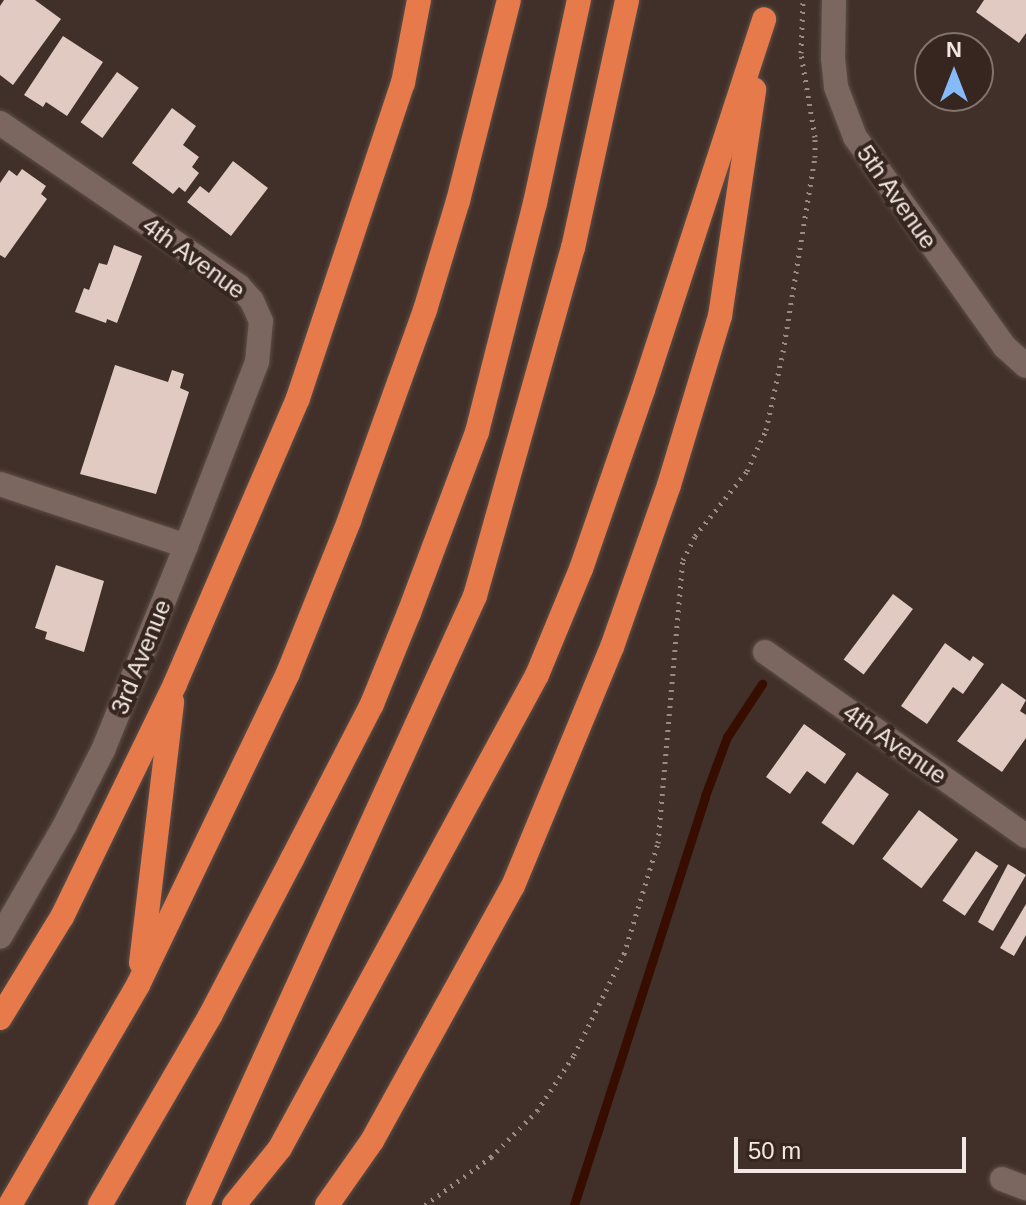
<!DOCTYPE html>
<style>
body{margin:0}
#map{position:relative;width:1026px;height:1205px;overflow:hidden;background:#413029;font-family:Helvetica,sans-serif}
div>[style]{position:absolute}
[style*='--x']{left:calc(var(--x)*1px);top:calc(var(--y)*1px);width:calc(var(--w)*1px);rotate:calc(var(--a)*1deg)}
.stream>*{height:9px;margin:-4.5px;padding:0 4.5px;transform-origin:4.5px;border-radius:4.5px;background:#370d00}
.building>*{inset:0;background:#e0cac1;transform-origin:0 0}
.path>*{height:5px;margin-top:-2.5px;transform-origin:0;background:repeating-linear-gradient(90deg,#988a84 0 2px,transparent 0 8px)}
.roads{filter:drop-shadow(0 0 2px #5c4e48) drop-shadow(0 0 2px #5c4e48)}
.minor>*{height:24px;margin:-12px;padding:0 12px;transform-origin:12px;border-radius:12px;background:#7b6760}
.highway>*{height:24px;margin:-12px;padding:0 12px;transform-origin:12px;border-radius:12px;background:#e67a4a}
span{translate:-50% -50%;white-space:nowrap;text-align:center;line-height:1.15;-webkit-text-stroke:8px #36261f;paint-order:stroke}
.street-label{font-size:24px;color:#f2e7e2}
.north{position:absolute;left:914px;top:32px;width:80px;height:80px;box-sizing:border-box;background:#36261f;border:2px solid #81736d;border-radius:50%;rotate:0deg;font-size:22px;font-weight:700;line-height:32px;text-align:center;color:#f2e7e2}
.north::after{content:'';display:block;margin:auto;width:28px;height:36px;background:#85bbfb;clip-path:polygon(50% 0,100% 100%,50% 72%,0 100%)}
.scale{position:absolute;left:734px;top:1137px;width:232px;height:36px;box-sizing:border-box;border:4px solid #f2e7e2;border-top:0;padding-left:10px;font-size:24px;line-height:28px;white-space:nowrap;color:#f2e7e2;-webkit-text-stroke:6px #36261f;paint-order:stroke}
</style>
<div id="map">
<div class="stream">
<i style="--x:574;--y:1205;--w:429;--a:-72.2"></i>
<i style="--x:705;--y:796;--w:63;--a:-69.6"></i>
<i style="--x:727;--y:737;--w:64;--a:-56.6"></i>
</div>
<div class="building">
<i style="clip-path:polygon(4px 0,35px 0,61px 19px,13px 85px,0 75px,0 6px)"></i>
<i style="clip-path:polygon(984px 0,1026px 0,1026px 33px,1019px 43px,976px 12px)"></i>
<i style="clip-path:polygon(63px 36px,103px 62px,67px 116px,46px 102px,43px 107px,24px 95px)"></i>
<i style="left:117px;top:72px;width:27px;height:62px;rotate:36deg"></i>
<i style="clip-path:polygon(172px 108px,196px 126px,183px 145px,199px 157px,192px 167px,199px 173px,185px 192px,179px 187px,173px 194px,132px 163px)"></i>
<i style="clip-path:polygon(233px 161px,268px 188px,231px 236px,187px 202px,200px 186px,209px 193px)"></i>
<i style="clip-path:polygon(22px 169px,46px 186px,41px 194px,47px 199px,5px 258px,0 255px,0 183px,9px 170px,17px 176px)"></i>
<i style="clip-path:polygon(114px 245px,142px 256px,117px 323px,107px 319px,106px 323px,75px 312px,84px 288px,89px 290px,99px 263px,107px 265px)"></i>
<i style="clip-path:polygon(115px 365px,168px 382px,172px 370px,184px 374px,180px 388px,189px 392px,156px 494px,80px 474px)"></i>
<i style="clip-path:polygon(56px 565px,104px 581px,84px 652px,45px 639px,47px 632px,35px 628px)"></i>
<i style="left:893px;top:594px;width:25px;height:82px;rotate:37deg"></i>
<i style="clip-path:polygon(945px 643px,970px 661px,973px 656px,984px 664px,963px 694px,953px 687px,927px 724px,901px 706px)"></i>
<i style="clip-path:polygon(1002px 683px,1026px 700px,1020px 711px,1026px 715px,1026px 738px,1002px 772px,957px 741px)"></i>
<i style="clip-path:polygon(804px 724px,846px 754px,825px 784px,807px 771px,790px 794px,766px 777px)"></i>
<i style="left:857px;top:772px;width:39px;height:62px;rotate:35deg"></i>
<i style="left:919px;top:810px;width:49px;height:61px;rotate:37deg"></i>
<i style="left:976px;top:851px;width:27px;height:60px;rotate:34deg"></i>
<i style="clip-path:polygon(1008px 864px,1026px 875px,993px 931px,978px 922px)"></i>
<i style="clip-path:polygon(1026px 904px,1026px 935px,1014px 956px,1000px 948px)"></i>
</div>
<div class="path">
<i style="--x:425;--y:1205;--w:82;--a:-36"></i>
<i style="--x:491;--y:1157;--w:65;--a:-45"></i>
<i style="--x:537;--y:1111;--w:67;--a:-56.5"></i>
<i style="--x:574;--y:1055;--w:113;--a:-63.7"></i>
<i style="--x:624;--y:954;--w:116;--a:-73"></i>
<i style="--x:658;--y:843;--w:284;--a:-85"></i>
<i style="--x:683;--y:560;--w:27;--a:-63"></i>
<i style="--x:695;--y:536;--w:83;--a:-51.3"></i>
<i style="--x:747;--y:471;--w:45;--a:-65.1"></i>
<i style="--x:766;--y:430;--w:80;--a:-77.7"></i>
<i style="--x:783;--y:352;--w:198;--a:-80.7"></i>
<i style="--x:815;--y:157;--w:20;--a:-90"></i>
<i style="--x:815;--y:137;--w:85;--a:-99.5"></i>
<i style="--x:801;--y:53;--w:53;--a:-87.8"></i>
</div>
<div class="roads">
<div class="minor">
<i style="--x:834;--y:0;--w:58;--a:91"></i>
<i style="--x:833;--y:58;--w:29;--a:84"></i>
<i style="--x:836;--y:87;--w:53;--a:69.2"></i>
<i style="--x:855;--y:137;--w:258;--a:54.5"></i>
<i style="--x:1005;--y:347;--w:28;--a:42"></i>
<i style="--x:0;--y:123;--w:289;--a:34.3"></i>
<i style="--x:239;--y:286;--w:20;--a:49"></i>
<i style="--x:252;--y:301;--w:22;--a:66"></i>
<i style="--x:261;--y:321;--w:41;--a:95.6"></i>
<i style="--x:257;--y:362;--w:197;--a:111.1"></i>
<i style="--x:0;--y:484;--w:196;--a:18.4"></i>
<i style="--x:186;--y:546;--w:220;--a:112.1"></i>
<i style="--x:103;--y:750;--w:84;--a:116.9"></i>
<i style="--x:65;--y:825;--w:129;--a:120.1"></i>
<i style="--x:765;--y:652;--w:319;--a:35.2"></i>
<i style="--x:1002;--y:1179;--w:26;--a:21"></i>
</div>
<div class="highway">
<i style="--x:141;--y:963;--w:263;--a:-83.2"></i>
<i style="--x:0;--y:1018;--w:119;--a:-58.5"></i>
<i style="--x:62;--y:917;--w:259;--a:-64.1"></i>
<i style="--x:175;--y:684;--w:311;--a:-66.7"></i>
<i style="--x:298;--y:398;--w:332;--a:-71.6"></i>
<i style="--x:403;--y:83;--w:85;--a:-79.1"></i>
<i style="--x:10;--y:1205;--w:255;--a:-59.8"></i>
<i style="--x:138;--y:985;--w:346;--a:-64.3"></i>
<i style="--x:288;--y:673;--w:164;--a:-68.1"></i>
<i style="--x:349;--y:521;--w:224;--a:-70.2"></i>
<i style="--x:425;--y:310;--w:114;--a:-73.2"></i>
<i style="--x:458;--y:201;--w:207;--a:-75.8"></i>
<i style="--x:100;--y:1205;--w:219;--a:-59.8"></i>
<i style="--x:210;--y:1016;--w:177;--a:-62.4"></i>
<i style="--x:292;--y:859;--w:174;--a:-62.7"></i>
<i style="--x:372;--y:704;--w:98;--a:-67.9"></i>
<i style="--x:409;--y:613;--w:193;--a:-69.4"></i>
<i style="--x:477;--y:432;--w:236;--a:-75.8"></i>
<i style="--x:535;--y:203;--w:208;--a:-77.8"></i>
<i style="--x:198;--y:1205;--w:669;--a:-65.54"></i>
<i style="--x:475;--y:596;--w:362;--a:-74.3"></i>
<i style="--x:573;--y:248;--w:254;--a:-77.7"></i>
<i style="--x:234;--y:1205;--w:73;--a:-51.1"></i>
<i style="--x:280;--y:1148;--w:538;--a:-61.48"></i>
<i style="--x:537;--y:675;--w:115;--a:-67.5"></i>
<i style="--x:581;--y:569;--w:189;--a:-70.9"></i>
<i style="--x:643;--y:390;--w:390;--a:-71.9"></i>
<i style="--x:327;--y:1205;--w:78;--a:-54.9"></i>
<i style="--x:372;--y:1141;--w:291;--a:-61.1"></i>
<i style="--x:513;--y:886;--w:259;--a:-67.5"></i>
<i style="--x:612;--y:647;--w:172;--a:-70.6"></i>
<i style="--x:669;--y:485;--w:177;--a:-73.2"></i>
<i style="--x:720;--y:316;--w:229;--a:-81.4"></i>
</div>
</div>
<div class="street-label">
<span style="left:897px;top:197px;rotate:55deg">5th Avenue</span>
<span style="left:194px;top:258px;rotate:36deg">4th Avenue</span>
<span style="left:141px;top:657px;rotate:-68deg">3rd Avenue</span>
<span style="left:895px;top:744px;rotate:35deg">4th Avenue</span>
</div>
<div class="north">N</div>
<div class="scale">50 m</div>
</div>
